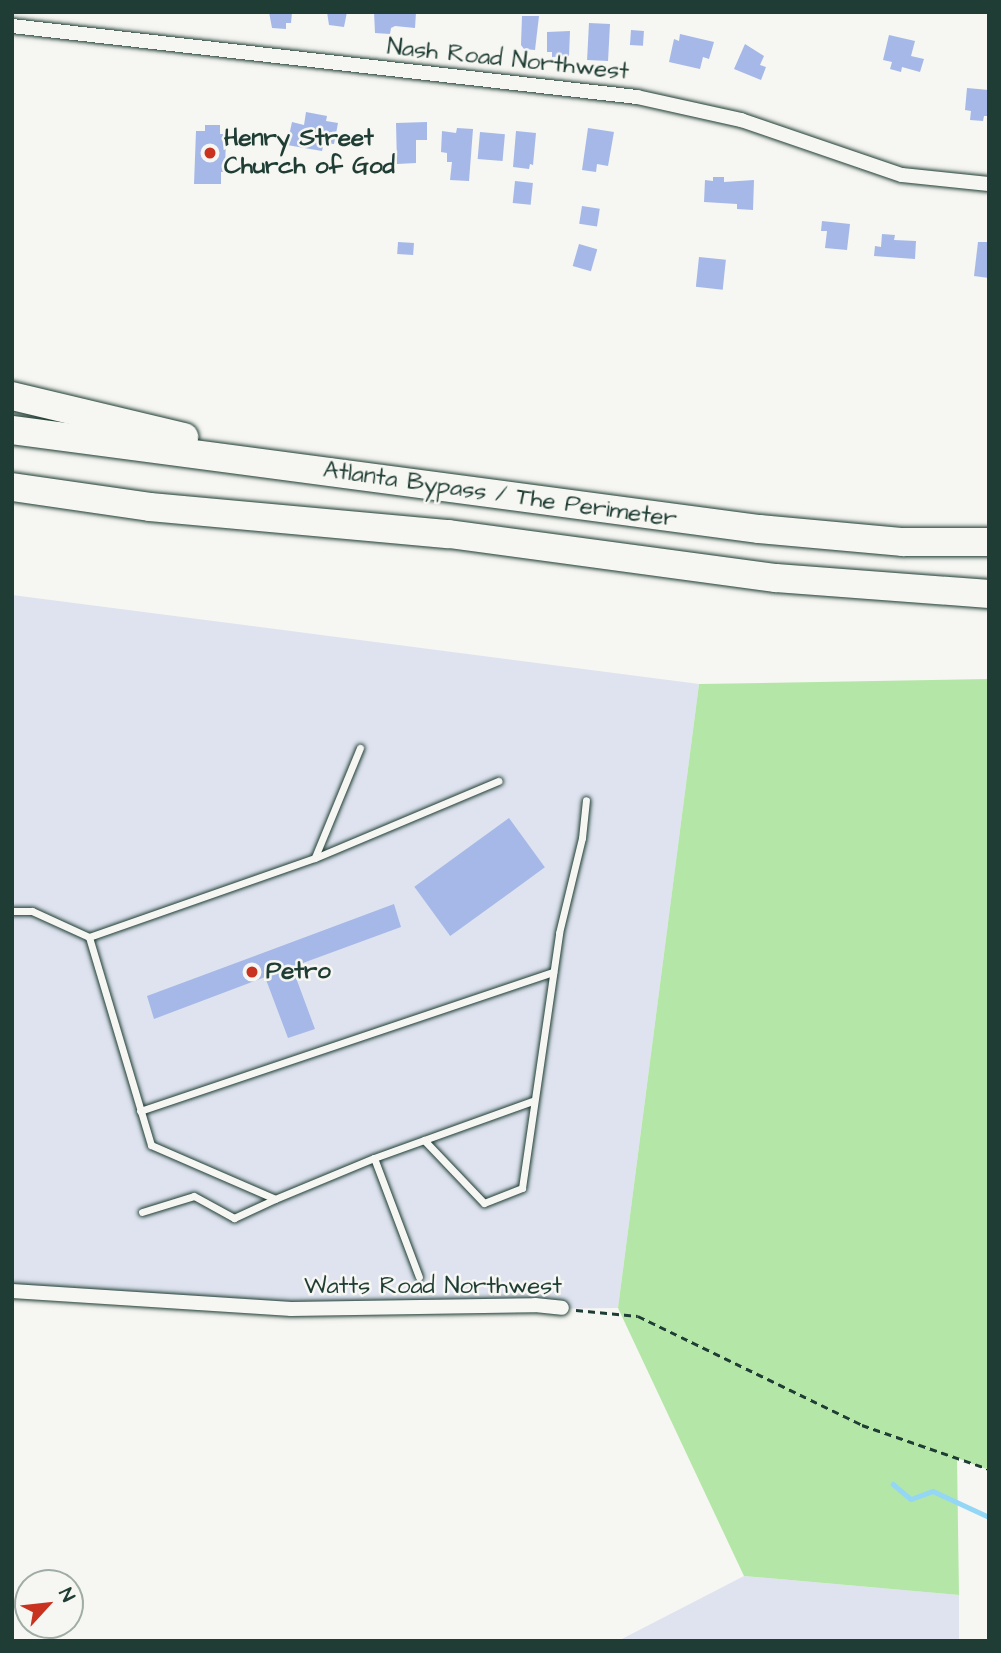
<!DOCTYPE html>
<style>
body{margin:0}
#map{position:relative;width:1001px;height:1653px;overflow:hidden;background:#f6f6f2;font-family:"Architects Daughter",sans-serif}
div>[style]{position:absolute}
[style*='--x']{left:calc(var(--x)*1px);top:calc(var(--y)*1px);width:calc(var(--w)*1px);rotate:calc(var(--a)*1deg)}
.built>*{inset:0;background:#dee3ef}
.green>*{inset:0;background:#b4e6a7}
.stream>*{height:4.5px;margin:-2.25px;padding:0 2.25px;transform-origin:2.25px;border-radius:2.25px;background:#93d6f5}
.building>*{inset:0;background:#a5b8e7;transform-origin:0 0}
.path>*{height:2.5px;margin-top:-1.25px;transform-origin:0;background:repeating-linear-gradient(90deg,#1f3d34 0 7px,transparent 0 12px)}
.roads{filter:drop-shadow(0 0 2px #1f3d34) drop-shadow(0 0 2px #1f3d34)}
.lane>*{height:7px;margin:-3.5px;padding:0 3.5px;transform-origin:3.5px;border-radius:3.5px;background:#f6f6f2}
.street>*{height:14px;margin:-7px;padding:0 7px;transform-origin:7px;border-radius:7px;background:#f6f6f2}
.highway>*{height:28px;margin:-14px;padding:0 14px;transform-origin:14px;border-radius:14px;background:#f6f6f2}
.dots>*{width:19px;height:19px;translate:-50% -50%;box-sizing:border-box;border:4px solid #f6f6f2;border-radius:50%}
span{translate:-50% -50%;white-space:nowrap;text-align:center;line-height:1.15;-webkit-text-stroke:5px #f6f6f2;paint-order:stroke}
.street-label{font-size:24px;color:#1f3d34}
.poi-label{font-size:24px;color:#1f3d34;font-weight:700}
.left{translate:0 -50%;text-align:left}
.frame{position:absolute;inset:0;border:14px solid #1f3d34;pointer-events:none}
.north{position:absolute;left:14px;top:1569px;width:70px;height:70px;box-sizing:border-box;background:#f6f6f2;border:2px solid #a0aca6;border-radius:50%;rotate:63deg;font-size:19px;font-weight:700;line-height:28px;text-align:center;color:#1f3d34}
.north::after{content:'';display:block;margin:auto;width:24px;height:32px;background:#c8321e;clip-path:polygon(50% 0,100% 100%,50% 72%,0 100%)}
</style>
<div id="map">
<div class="built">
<i style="clip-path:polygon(12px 595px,699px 684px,618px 1308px,268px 1312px,12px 1293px)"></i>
<i style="clip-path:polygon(744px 1576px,959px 1595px,959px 1641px,618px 1641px)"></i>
</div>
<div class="green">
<i style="clip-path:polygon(989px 679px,989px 1470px,957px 1458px,959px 1595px,744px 1576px,618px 1308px,699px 684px)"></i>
</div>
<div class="stream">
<i style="--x:893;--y:1484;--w:23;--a:40"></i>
<i style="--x:911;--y:1499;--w:23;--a:-20"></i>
<i style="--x:933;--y:1491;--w:62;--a:24.9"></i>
</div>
<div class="building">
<i style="clip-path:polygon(269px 12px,292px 12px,291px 23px,286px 23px,286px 29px,272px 28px)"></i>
<i style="clip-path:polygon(327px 12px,347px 12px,344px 27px,329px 25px)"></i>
<i style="clip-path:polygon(374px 12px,416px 12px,415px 28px,395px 26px,391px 28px,390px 34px,375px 33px)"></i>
<i style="clip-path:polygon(522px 16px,539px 16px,535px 50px,524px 49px,521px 45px)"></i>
<i style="left:589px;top:23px;width:21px;height:37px;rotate:3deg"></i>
<i style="left:631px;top:30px;width:13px;height:15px;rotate:4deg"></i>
<i style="clip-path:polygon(570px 31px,569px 56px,552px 57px,552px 52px,547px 52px,547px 32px)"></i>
<i style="clip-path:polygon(680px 34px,714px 42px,709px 59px,703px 57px,700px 69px,669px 62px,674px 39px,679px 41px)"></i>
<i style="clip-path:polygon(889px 35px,915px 41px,911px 56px,924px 59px,920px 72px,902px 67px,901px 72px,890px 69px,892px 62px,883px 60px)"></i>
<i style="clip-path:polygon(745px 44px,764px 56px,760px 65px,766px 67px,761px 80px,734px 69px)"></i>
<i style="clip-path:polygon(967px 88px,989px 90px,989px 116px,984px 116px,983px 121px,970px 120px,971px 111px,965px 110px)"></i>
<i style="clip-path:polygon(306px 112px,327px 116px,326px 121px,338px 123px,334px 144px,324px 143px,322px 151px,287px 145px,292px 122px,304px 125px)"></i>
<i style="clip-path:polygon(427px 122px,427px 140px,416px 140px,416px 163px,397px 164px,396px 123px)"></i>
<i style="clip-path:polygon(205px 125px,220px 125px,220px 134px,226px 134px,225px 172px,221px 172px,221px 184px,194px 184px,196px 131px,205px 131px)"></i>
<i style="clip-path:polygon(457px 128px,473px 129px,469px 181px,450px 180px,452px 162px,447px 162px,447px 153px,441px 152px,442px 131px,456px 133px)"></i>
<i style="clip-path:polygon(588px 128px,614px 132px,608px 166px,597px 164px,596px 172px,582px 170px)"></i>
<i style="clip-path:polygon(516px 131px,536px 133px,533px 165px,530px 164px,529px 169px,513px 167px)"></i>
<i style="left:480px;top:132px;width:25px;height:27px;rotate:5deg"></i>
<i style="clip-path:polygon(713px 177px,724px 177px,724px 182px,754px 180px,753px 210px,737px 209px,737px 204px,704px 202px,705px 180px,713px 181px)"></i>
<i style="left:515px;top:181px;width:18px;height:22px;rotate:6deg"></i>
<i style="left:582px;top:206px;width:18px;height:18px;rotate:9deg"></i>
<i style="clip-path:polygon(822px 221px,850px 224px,847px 250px,825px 248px,827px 231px,821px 231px)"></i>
<i style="clip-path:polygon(882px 234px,895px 235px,894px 240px,916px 241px,915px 259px,874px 256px,875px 246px,881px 247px)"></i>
<i style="left:398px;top:242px;width:16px;height:12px;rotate:4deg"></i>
<i style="clip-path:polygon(978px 242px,989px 242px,989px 278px,974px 276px)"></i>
<i style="left:579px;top:244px;width:19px;height:23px;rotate:16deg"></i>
<i style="left:699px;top:257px;width:27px;height:30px;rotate:6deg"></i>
<i style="left:509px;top:818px;width:61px;height:117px;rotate:54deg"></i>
<i style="clip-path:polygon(394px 904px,401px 927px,292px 967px,315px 1029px,288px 1038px,265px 977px,154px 1019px,147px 996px)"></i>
</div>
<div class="path">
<i style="--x:576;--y:1310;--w:62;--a:5.5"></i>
<i style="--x:638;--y:1316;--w:249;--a:25.9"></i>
<i style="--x:862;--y:1425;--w:134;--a:19.1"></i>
</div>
<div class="roads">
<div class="lane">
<i style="--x:315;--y:857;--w:118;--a:-67.6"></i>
<i style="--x:12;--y:911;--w:20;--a:0"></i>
<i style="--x:32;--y:911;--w:63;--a:24.5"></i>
<i style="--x:89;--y:937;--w:239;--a:-19.3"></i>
<i style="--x:315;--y:858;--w:199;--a:-22.8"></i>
<i style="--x:89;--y:937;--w:217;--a:73.4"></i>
<i style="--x:151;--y:1145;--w:135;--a:23.5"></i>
<i style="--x:275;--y:1199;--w:107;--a:-22.5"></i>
<i style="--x:374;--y:1158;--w:168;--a:-19.8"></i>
<i style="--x:140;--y:1111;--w:436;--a:-18.6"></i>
<i style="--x:424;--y:1140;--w:87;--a:46.4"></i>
<i style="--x:484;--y:1203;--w:41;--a:-21.5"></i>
<i style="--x:522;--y:1188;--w:258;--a:-81.7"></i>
<i style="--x:559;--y:933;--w:98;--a:-76.4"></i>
<i style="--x:582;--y:838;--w:38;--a:-84"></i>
<i style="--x:374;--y:1158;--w:127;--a:69.3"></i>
<i style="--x:142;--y:1212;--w:54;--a:-17.1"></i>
<i style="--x:194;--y:1196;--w:46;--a:28.8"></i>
<i style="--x:234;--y:1218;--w:45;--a:-24.9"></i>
</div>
<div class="street">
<i style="--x:12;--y:26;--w:629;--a:6.48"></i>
<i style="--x:637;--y:97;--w:107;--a:12.5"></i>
<i style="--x:741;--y:120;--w:170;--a:18.9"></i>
<i style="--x:902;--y:175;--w:87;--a:5.9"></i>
<i style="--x:12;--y:1291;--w:280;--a:3.7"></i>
<i style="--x:291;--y:1309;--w:244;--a:-0.9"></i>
<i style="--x:535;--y:1305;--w:27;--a:6"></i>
</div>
<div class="highway">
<i style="--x:12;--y:396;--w:177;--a:13.4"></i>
<i style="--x:12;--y:430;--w:754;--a:7.55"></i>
<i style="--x:759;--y:529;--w:145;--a:5.2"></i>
<i style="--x:903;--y:542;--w:86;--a:0"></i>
<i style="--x:12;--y:487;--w:139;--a:8.2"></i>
<i style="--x:150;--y:507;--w:300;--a:5.2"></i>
<i style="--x:449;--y:534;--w:330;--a:7.7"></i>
<i style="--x:776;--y:578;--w:214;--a:4.3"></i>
</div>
</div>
<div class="dots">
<i style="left:210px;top:153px;background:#c8321e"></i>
<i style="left:252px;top:972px;background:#c8321e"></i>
</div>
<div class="street-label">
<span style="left:508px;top:60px;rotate:6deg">Nash Road Northwest</span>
<span style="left:500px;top:495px;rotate:8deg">Atlanta Bypass / The Perimeter</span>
<span style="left:433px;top:1287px">Watts Road Northwest</span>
</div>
<div class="poi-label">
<span class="left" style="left:224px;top:153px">Henry Street<br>Church of God</span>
<span class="left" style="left:266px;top:972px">Petro</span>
</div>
<div class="frame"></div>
<div class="north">N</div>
</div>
